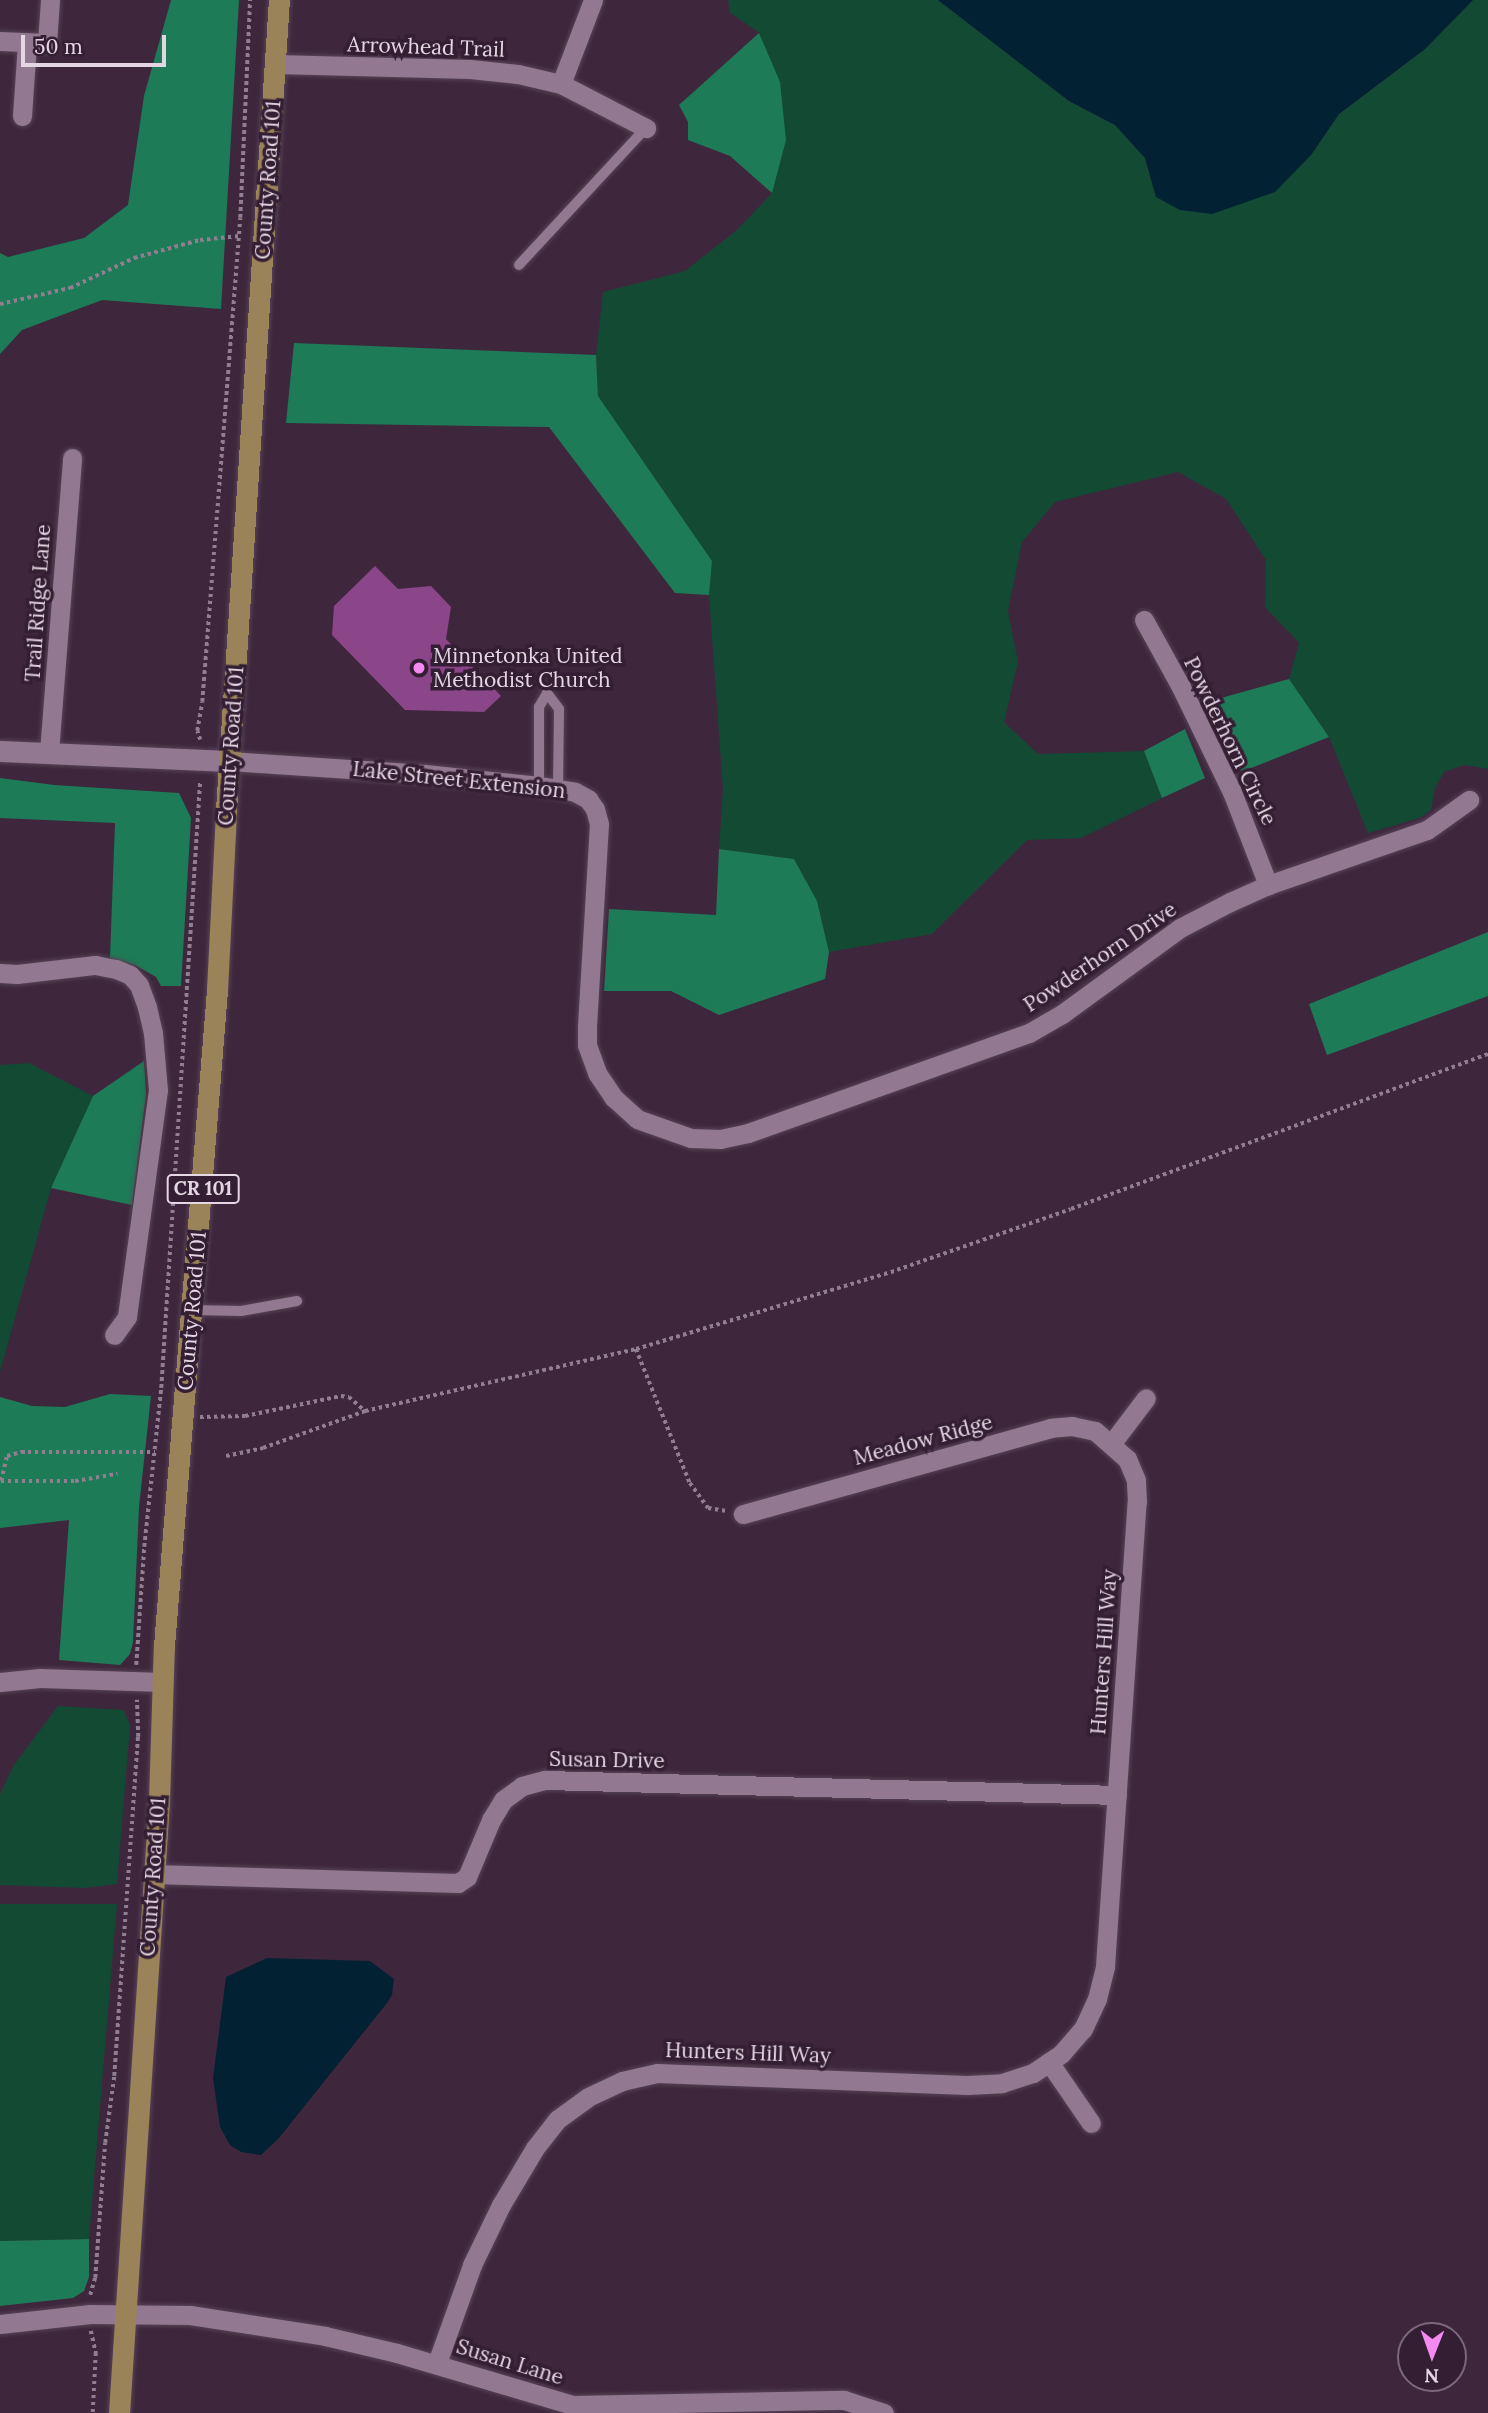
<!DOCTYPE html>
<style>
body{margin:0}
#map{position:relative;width:1488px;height:2413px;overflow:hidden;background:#3e273d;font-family:Lora,serif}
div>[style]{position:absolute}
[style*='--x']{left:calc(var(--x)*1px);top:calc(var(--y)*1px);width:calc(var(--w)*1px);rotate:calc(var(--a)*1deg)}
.green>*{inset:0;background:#124a33}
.forest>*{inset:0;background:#1e7b57}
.water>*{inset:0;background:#022234}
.building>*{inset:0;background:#8a4688}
.path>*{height:3.5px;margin-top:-1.75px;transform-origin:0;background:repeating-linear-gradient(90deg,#917e90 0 3.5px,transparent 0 7px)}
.roads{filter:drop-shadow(0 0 2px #564356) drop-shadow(0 0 2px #564356)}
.service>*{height:10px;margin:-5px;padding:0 5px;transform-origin:5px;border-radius:5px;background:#937891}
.minor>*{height:19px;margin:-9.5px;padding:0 9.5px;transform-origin:9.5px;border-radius:9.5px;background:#937891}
.tertiary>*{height:21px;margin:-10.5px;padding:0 10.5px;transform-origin:10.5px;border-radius:10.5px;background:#937891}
.primary>*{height:21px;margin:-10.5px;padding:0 10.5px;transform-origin:10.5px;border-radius:10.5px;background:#9a8358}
.dots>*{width:19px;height:19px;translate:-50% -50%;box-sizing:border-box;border:4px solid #341e33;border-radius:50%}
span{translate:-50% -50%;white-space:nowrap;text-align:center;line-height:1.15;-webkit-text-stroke:7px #341e33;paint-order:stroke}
.shield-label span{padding:2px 5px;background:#341e33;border:2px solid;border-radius:5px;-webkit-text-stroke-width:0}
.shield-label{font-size:19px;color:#e5d6e4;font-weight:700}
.street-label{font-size:21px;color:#e5d6e4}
.poi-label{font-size:21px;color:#e5d6e4}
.left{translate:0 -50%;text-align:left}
.north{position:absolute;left:1397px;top:2322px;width:70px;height:70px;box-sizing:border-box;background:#341e33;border:2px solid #7b687a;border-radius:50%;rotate:181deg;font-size:19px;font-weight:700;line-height:28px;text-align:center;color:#e5d6e4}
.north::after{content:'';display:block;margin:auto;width:24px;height:32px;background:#f489f1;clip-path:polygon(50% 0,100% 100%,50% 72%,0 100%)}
.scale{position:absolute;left:21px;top:35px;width:145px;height:32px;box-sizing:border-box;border:4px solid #e5d6e4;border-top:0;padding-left:9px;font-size:21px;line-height:24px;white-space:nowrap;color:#e5d6e4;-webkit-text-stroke:5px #341e33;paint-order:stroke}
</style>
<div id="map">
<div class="green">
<i style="clip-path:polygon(728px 0,938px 0,1069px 101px,1115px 125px,1145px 158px,1156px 197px,1311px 155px,1339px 114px,1425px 49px,1473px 0,1488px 0,1488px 769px,1464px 765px,1444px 772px,1435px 788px,1431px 810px,1420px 818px,1368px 833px,1329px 737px,1289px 679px,1299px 643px,1265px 607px,1266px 560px,1226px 499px,1178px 472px,1055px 502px,1022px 542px,1008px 611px,1018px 662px,1004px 722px,1038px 754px,1144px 751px,1162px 798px,1081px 838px,1027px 840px,932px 934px,829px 952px,817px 901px,794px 859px,719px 849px,723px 789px,709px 595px,712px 561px,598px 396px,596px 355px,603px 292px,685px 271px,737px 230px,772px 193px,760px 33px,730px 13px)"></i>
<i style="clip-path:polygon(29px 1063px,93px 1096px,51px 1188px,0 1372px,0 1065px)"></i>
<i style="clip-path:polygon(58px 1706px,124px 1710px,130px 1726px,117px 1884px,85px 1888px,0 1885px,0 1794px,14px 1765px)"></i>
<i style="clip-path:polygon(0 1904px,117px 1904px,89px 2239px,0 2241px)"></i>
</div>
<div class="forest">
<i style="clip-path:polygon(171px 0,239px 0,221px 309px,102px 300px,22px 330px,0 354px,0 253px,8px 257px,84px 238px,128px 205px,144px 96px)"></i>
<i style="clip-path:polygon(759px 33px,780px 82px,786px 140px,772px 193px,730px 156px,688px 140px,688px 122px,679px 105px)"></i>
<i style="clip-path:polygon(294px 343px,596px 355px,598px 396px,712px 561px,709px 595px,675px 593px,549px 427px,286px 423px)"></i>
<i style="clip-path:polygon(1289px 679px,1329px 737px,1241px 772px,1207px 702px)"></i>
<i style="clip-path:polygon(1185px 729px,1205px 778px,1162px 798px,1144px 751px)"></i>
<i style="clip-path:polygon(0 778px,54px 785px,179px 793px,191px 818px,181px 986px,161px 986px,156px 977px,135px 965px,110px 958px,115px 823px,0 818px)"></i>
<i style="clip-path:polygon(719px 849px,794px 859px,817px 901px,829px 952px,825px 979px,719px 1015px,671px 991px,604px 991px,609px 909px,716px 915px)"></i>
<i style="clip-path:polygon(1488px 932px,1488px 996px,1327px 1055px,1309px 1004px)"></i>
<i style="clip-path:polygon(144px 1061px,146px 1094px,132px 1205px,51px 1188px,93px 1096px)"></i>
<i style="clip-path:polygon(110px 1394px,151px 1396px,139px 1507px,133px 1642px,130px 1654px,120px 1665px,59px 1660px,69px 1520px,0 1528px,0 1397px,32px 1406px,65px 1407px)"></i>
<i style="clip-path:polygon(89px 2239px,89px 2277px,84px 2291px,73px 2298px,0 2306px,0 2241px)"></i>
</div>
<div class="water">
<i style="clip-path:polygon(938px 0,1473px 0,1425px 49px,1339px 114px,1311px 155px,1275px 192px,1212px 214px,1180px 210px,1156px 197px,1145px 158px,1115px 125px,1069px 101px)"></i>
<i style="clip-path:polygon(267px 1958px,370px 1961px,394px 1979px,392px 1995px,387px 2003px,279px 2138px,261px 2155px,241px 2152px,230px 2145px,220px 2127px,213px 2078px,226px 1977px)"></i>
</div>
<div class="building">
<i style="clip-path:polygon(375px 566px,398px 589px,431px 586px,451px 607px,446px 639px,501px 696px,484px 712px,405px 710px,332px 635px,334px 606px)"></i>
</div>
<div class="path">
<i style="--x:0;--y:304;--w:72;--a:-12.9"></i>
<i style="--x:70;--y:288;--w:71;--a:-25.1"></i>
<i style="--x:134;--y:258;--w:68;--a:-15.3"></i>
<i style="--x:200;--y:240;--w:39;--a:-6"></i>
<i style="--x:200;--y:740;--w:9;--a:-108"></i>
<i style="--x:197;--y:731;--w:29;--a:-80"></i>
<i style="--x:202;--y:702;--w:485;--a:-85.5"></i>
<i style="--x:240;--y:218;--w:218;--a:-87.4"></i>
<i style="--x:636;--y:1349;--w:144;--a:68.1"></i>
<i style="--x:690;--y:1483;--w:31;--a:54"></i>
<i style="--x:708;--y:1508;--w:19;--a:9"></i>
<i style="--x:200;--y:1417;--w:45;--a:-1.3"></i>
<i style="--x:245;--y:1416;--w:98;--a:-11.8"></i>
<i style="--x:341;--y:1396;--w:8;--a:7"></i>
<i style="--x:349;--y:1397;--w:21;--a:41"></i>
<i style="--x:226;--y:1456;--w:38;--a:-12"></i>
<i style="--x:263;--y:1448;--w:109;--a:-19.9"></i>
<i style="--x:365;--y:1411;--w:278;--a:-12.9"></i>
<i style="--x:636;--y:1349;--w:273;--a:-16.8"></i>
<i style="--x:897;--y:1270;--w:184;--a:-19.3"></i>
<i style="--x:1071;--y:1209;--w:445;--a:-20.4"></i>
<i style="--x:1;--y:1481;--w:26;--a:-77"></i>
<i style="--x:7;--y:1456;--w:15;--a:-16"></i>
<i style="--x:21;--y:1452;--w:134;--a:0"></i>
<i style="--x:1;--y:1481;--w:74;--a:0"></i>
<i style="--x:75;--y:1481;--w:43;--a:-9.5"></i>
<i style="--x:136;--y:1665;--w:118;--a:-86.1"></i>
<i style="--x:144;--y:1547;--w:160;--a:-83.9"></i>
<i style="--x:161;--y:1388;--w:609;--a:-86.33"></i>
<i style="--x:90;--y:2295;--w:18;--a:-74"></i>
<i style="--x:95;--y:2278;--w:135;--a:-85.8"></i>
<i style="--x:105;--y:2143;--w:68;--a:-82.3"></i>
<i style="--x:114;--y:2076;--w:340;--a:-86"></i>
<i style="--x:138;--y:1737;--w:37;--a:-92"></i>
<i style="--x:91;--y:2331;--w:23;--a:77"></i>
<i style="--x:96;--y:2353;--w:60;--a:92.9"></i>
</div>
<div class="roads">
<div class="service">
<i style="--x:519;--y:265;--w:187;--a:-47.2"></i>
<i style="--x:539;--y:786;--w:79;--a:-90"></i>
<i style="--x:539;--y:707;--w:16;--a:-60"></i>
<i style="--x:547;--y:693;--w:20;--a:53"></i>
<i style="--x:559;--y:709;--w:80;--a:90.7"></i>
<i style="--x:192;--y:1310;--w:49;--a:1.2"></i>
<i style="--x:241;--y:1311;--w:57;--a:-10.1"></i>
</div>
<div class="minor">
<i style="--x:0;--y:41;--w:47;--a:2.4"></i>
<i style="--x:47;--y:43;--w:43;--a:-86"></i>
<i style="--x:275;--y:64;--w:195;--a:1.5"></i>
<i style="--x:470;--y:69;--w:48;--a:5.9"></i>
<i style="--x:518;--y:74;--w:44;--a:13.1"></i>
<i style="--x:561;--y:84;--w:96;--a:27.4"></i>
<i style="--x:561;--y:84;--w:90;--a:-69.1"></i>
<i style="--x:22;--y:116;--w:73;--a:-86.1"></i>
<i style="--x:1144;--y:620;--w:77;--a:61.1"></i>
<i style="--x:1181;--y:687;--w:117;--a:64.1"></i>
<i style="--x:1232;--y:792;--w:100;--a:68.8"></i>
<i style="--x:49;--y:752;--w:295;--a:-85.5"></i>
<i style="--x:229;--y:761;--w:196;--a:3.8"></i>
<i style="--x:425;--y:774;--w:115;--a:6"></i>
<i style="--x:539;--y:786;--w:36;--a:9"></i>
<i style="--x:575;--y:792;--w:15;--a:28"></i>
<i style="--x:588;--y:799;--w:12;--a:55"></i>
<i style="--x:595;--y:809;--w:16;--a:75"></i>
<i style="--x:599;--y:824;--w:204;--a:93.4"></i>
<i style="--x:587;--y:1028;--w:17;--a:90"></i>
<i style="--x:587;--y:1045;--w:30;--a:70"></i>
<i style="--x:597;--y:1073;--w:30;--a:56"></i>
<i style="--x:614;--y:1098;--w:31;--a:42"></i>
<i style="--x:637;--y:1119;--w:57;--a:19.4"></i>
<i style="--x:691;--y:1138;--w:29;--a:2"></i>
<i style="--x:720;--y:1139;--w:29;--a:-12"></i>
<i style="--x:748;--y:1133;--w:298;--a:-19.6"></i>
<i style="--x:1029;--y:1033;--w:38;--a:-30"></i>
<i style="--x:1062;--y:1014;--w:146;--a:-36.1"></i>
<i style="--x:1180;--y:928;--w:56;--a:-27.5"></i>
<i style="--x:1230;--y:902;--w:42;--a:-24.1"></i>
<i style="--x:1268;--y:885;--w:168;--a:-19.1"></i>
<i style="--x:1427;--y:830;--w:52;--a:-35.5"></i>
<i style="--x:0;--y:973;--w:17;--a:3"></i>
<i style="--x:17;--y:974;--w:79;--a:-6.6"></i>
<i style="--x:95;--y:965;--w:21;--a:11"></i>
<i style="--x:116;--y:969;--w:15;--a:23"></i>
<i style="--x:130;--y:975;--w:13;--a:48"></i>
<i style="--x:139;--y:985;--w:23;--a:70"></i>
<i style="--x:147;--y:1007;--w:27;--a:77"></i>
<i style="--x:153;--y:1033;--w:57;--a:85"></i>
<i style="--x:158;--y:1090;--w:229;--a:97.8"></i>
<i style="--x:127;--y:1317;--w:22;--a:126"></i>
<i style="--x:1112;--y:1443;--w:56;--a:-52.9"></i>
<i style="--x:0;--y:1682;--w:40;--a:-5.7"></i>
<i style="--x:40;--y:1678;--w:123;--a:1.9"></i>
<i style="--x:153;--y:1874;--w:305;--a:1.7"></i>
<i style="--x:458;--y:1883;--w:11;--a:-34"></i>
<i style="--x:467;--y:1877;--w:62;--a:-67.2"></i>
<i style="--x:491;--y:1820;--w:23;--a:-59"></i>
<i style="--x:503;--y:1800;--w:24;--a:-36"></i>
<i style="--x:522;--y:1786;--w:24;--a:-15"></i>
<i style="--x:545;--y:1780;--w:572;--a:1.5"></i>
<i style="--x:1049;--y:2062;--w:74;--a:55.5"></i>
<i style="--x:0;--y:2324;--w:91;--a:-6.3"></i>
<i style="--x:90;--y:2314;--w:100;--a:0.6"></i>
<i style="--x:190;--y:2315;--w:137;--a:8.8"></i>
<i style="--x:325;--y:2336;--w:74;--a:13.3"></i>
<i style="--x:397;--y:2353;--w:183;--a:16.5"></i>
<i style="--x:572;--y:2405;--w:272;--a:-1.1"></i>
<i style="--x:844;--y:2400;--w:42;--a:18"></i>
<i style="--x:437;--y:2363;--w:104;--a:-70.3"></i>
<i style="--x:472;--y:2265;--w:67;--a:-64.2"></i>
<i style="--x:501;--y:2205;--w:66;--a:-59.2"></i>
<i style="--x:535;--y:2148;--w:37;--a:-52"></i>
<i style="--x:558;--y:2119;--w:37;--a:-36"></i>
<i style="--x:588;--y:2097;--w:38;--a:-25"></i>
<i style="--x:622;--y:2081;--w:36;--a:-13"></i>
<i style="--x:657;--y:2073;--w:310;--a:2.2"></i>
<i style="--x:967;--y:2085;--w:35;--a:-3"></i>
<i style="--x:1002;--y:2083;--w:33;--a:-18"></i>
<i style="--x:1033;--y:2073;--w:34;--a:-34"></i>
<i style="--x:1061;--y:2054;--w:33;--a:-49"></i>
<i style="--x:1083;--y:2029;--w:33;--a:-65"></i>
<i style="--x:1097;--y:1999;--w:34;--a:-76"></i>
<i style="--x:1105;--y:1966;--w:465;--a:-86.1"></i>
<i style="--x:1137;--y:1502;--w:22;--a:-93"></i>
<i style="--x:1136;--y:1480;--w:23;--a:-113"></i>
<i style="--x:1127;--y:1459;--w:43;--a:-138.8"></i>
<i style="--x:1095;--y:1431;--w:24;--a:-168"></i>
<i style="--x:1072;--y:1426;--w:21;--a:175"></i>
<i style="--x:1051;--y:1428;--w:320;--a:164.4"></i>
</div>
<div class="tertiary">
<i style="--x:0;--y:751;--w:229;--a:2.5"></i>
</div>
<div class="primary">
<i style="--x:119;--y:2413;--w:613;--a:-86.26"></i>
<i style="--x:159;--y:1801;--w:155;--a:-88.2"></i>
<i style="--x:164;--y:1646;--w:658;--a:-85.38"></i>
<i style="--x:217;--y:990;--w:180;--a:-87.1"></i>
<i style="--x:226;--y:810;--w:812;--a:-86.26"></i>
</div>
</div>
<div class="dots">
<i style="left:419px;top:668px;background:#f489f1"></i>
</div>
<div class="shield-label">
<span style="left:203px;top:1189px">CR 101</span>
</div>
<div class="street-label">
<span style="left:426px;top:47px;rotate:2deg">Arrowhead Trail</span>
<span style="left:268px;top:180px;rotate:-86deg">County Road 101</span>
<span style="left:38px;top:603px;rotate:-86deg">Trail Ridge Lane</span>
<span style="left:1230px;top:741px;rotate:64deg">Powderhorn Circle</span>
<span style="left:231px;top:746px;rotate:-86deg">County Road 101</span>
<span style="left:459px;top:780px;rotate:6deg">Lake Street Extension</span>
<span style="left:1100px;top:957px;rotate:-34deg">Powderhorn Drive</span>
<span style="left:192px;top:1311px;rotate:-85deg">County Road 101</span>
<span style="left:923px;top:1440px;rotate:-15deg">Meadow Ridge</span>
<span style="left:1104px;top:1652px;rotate:-86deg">Hunters Hill Way</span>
<span style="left:607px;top:1760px;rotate:1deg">Susan Drive</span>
<span style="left:153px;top:1877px;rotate:-86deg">County Road 101</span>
<span style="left:748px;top:2053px;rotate:2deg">Hunters Hill Way</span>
<span style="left:510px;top:2362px;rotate:17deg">Susan Lane</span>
</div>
<div class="poi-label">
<span class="left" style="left:433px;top:668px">Minnetonka United<br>Methodist Church</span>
</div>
<div class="north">N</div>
<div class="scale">50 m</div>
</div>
